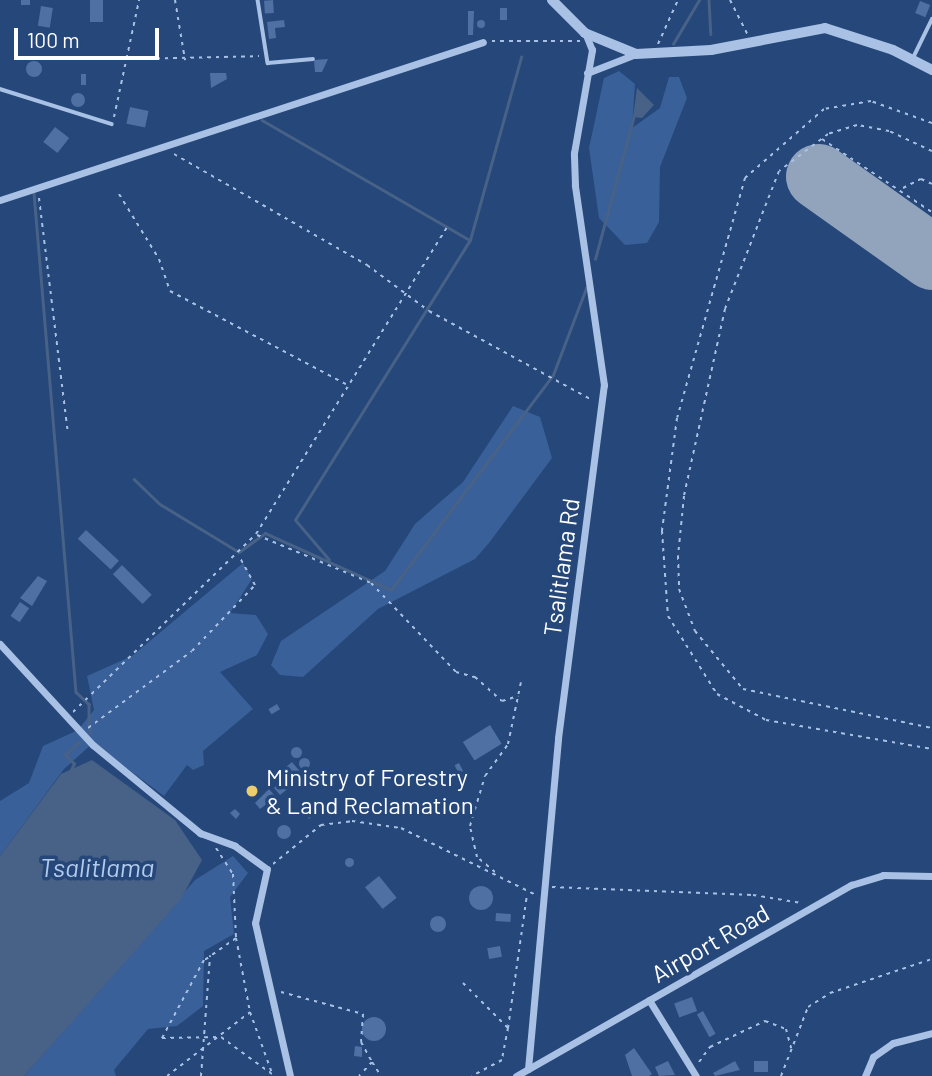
<!DOCTYPE html>
<style>
body{margin:0}
#map{position:relative;width:932px;height:1076px;overflow:hidden;background:#25477a;font-family:Barlow,sans-serif}
div>[style]{position:absolute}
[style*='--x']{left:calc(var(--x)*1px);top:calc(var(--y)*1px);width:calc(var(--w)*1px);rotate:calc(var(--a)*1deg)}
.green>*{inset:0;background:#396098}
.water>*{inset:0;background:#486186}
.stream>*{height:2.5px;margin:-1.25px;padding:0 1.25px;transform-origin:1.25px;border-radius:1.25px;background:#486186}
.runway>*{height:65px;margin:-32.5px;padding:0 32.5px;transform-origin:32.5px;border-radius:32.5px;background:#92a3bc}
.building>*{inset:0;background:#4e70a3;transform-origin:0 0}
.round{border-radius:50%}
.path>*{height:2px;margin-top:-1px;transform-origin:0;background:repeating-linear-gradient(90deg,#a9c1e4 0 3.5px,transparent 0 8.5px)}
.service>*{height:3.5px;margin:-1.75px;padding:0 1.75px;transform-origin:1.75px;border-radius:1.75px;background:#a9c1e4}
.minor>*{height:7px;margin:-3.5px;padding:0 3.5px;transform-origin:3.5px;border-radius:3.5px;background:#a9c1e4}
.tertiary>*{height:10px;margin:-5px;padding:0 5px;transform-origin:5px;border-radius:5px;background:#a9c1e4}
.dots>*{width:19px;height:19px;translate:-50% -50%;box-sizing:border-box;border:4px solid #25477a;border-radius:50%}
span{translate:-50% -50%;white-space:nowrap;text-align:center;line-height:1.15;-webkit-text-stroke:7px #25477a;paint-order:stroke}
.street-label{font-size:24px;color:#fff}
.poi-label{font-size:24px;color:#fff}
.left{translate:0 -50%;text-align:left}
.water-label{font-size:26px;color:#b4cbec;font-style:italic}
.scale{position:absolute;left:14px;top:28px;width:145px;height:32px;box-sizing:border-box;border:4px solid #fff;border-top:0;padding-left:9px;font-size:21px;line-height:24px;white-space:nowrap;color:#fff;-webkit-text-stroke:5px #25477a;paint-order:stroke}
</style>
<div id="map">
<div class="green">
<i style="clip-path:polygon(619px 71px,635px 84px,632px 128px,660px 108px,669px 77px,679px 77px,687px 98px,660px 167px,659px 222px,647px 243px,625px 245px,599px 218px,589px 148px,604px 78px)"></i>
<i style="clip-path:polygon(513px 406px,540px 417px,552px 458px,489px 543px,475px 559px,378px 609px,303px 677px,280px 675px,271px 665px,281px 641px,385px 571px,415px 524px,463px 482px)"></i>
<i style="clip-path:polygon(243px 563px,252px 579px,230px 613px,256px 615px,268px 634px,257px 655px,220px 672px,253px 709px,203px 751px,204px 765px,193px 770px,187px 765px,164px 796px,93px 743px,64px 769px,0 856px,0 801px,29px 783px,43px 746px,78px 730px,94px 710px,87px 676px,132px 656px)"></i>
<i style="clip-path:polygon(233px 856px,248px 873px,230px 897px,234px 934px,204px 951px,203px 1006px,177px 1026px,148px 1029px,114px 1070px,116px 1076px,24px 1076px,195px 880px)"></i>
</div>
<div class="water">
<i style="clip-path:polygon(637px 88px,654px 105px,642px 118px,633px 117px)"></i>
<i style="clip-path:polygon(92px 760px,175px 820px,202px 860px,181px 899px,24px 1076px,0 1076px,0 856px,61px 774px)"></i>
</div>
<div class="stream">
<i style="--x:709;--y:0;--w:34;--a:87"></i>
<i style="--x:673;--y:44;--w:51;--a:-59.4"></i>
<i style="--x:262;--y:120;--w:240;--a:30"></i>
<i style="--x:34;--y:193;--w:501;--a:85.19"></i>
<i style="--x:76;--y:692;--w:18;--a:43"></i>
<i style="--x:89;--y:704;--w:21;--a:90"></i>
<i style="--x:595;--y:259;--w:149;--a:-74.8"></i>
<i style="--x:134;--y:479;--w:36;--a:44"></i>
<i style="--x:160;--y:504;--w:92;--a:31.3"></i>
<i style="--x:239;--y:552;--w:32;--a:-36"></i>
<i style="--x:265;--y:533;--w:138;--a:24.3"></i>
<i style="--x:391;--y:590;--w:269;--a:-53"></i>
<i style="--x:553;--y:375;--w:93;--a:-69.2"></i>
<i style="--x:329;--y:560;--w:52;--a:-130.4"></i>
<i style="--x:295;--y:520;--w:330;--a:-58"></i>
<i style="--x:470;--y:240;--w:190;--a:-74.4"></i>
<i style="--x:90;--y:734;--w:7;--a:-90"></i>
<i style="--x:67;--y:777;--w:15;--a:-62"></i>
<i style="--x:74;--y:764;--w:13;--a:-135"></i>
<i style="--x:65;--y:755;--w:19;--a:-43"></i>
</div>
<div class="runway">
<i style="--x:818;--y:176;--w:140;--a:35.4"></i>
</div>
<div class="building">
<i style="left:21px;top:0;width:9px;height:5px"></i>
<i style="left:90px;top:0;width:13px;height:22px"></i>
<i style="left:273px;top:0;width:13px;height:9px;rotate:86deg"></i>
<i style="left:920px;top:1px;width:11px;height:13px;rotate:22deg"></i>
<i style="left:41px;top:6px;width:12px;height:20px;rotate:9deg"></i>
<i style="left:500px;top:8px;width:7px;height:12px"></i>
<i style="clip-path:polygon(468px 11px,474px 11px,473px 35px,468px 35px)"></i>
<i style="clip-path:polygon(284px 20px,285px 27px,275px 28px,276px 38px,269px 39px,267px 22px)"></i>
<i class="round" style="left:477px;top:20px;width:8px;height:8px"></i>
<i style="clip-path:polygon(328px 59px,322px 72px,315px 72px,314px 60px)"></i>
<i class="round" style="left:26px;top:61px;width:16px;height:16px"></i>
<i style="clip-path:polygon(210px 73px,226px 73px,227px 79px,211px 88px)"></i>
<i style="left:81px;top:74px;width:5px;height:11px"></i>
<i class="round" style="left:71px;top:93px;width:14px;height:14px"></i>
<i style="left:130px;top:107px;width:19px;height:17px;rotate:12deg"></i>
<i style="left:55px;top:127px;width:18px;height:19px;rotate:38deg"></i>
<i style="left:86px;top:530px;width:45px;height:12px;rotate:43deg"></i>
<i style="left:122px;top:565px;width:42px;height:13px;rotate:45deg"></i>
<i style="clip-path:polygon(38px 576px,47px 581px,32px 606px,20px 598px)"></i>
<i style="left:20px;top:602px;width:11px;height:17px;rotate:34deg"></i>
<i style="left:277px;top:704px;width:6px;height:10px;rotate:59deg"></i>
<i style="left:490px;top:725px;width:22px;height:32px;rotate:58deg"></i>
<i class="round" style="left:290.5px;top:746.5px;width:11px;height:11px"></i>
<i class="round" style="left:298.5px;top:757.5px;width:11px;height:11px"></i>
<i style="left:292px;top:762px;width:17px;height:11px;rotate:50deg"></i>
<i style="left:459px;top:763px;width:9px;height:5px;rotate:63deg"></i>
<i style="clip-path:polygon(283px 778px,290px 787px,280px 795px,274px 788px)"></i>
<i style="clip-path:polygon(269px 789px,276px 797px,260px 809px,255px 803px)"></i>
<i style="left:438px;top:802px;width:12px;height:7px;rotate:66deg"></i>
<i style="clip-path:polygon(235px 809px,240px 814px,236px 819px,230px 813px)"></i>
<i style="clip-path:polygon(311px 810px,315px 814px,309px 819px,305px 814px)"></i>
<i class="round" style="left:277px;top:825px;width:14px;height:14px"></i>
<i class="round" style="left:344.5px;top:857.5px;width:9px;height:9px"></i>
<i style="left:379px;top:876px;width:28px;height:18px;rotate:51deg"></i>
<i class="round" style="left:469px;top:886px;width:24px;height:24px"></i>
<i style="left:496px;top:913px;width:15px;height:8px;rotate:4deg"></i>
<i class="round" style="left:430px;top:916px;width:16px;height:16px"></i>
<i style="left:500px;top:946px;width:11px;height:13px;rotate:80deg"></i>
<i style="left:692px;top:997px;width:15px;height:19px;rotate:70deg"></i>
<i style="left:703px;top:1011px;width:26px;height:7px;rotate:61deg"></i>
<i class="round" style="left:362px;top:1017px;width:24px;height:24px"></i>
<i style="clip-path:polygon(355px 1046px,362px 1047px,362px 1057px,354px 1056px)"></i>
<i style="clip-path:polygon(634px 1048px,652px 1074px,649px 1076px,632px 1076px,625px 1055px)"></i>
<i style="clip-path:polygon(668px 1061px,675px 1075px,659px 1076px,655px 1067px)"></i>
<i style="clip-path:polygon(735px 1061px,740px 1070px,715px 1076px,713px 1073px)"></i>
<i style="left:754px;top:1061px;width:14px;height:11px"></i>
</div>
<div class="path">
<i style="--x:175;--y:0;--w:61;--a:80.5"></i>
<i style="--x:730;--y:0;--w:38;--a:63"></i>
<i style="--x:492;--y:41;--w:88;--a:0"></i>
<i style="--x:658;--y:44;--w:48;--a:-65.6"></i>
<i style="--x:131;--y:59;--w:128;--a:-1.3"></i>
<i style="--x:114;--y:117;--w:120;--a:-77.9"></i>
<i style="--x:932;--y:123;--w:65;--a:-160.2"></i>
<i style="--x:871;--y:101;--w:48;--a:170.3"></i>
<i style="--x:824;--y:109;--w:105;--a:138.9"></i>
<i style="--x:745;--y:178;--w:249;--a:105.8"></i>
<i style="--x:677;--y:418;--w:114;--a:97.6"></i>
<i style="--x:662;--y:531;--w:85;--a:86"></i>
<i style="--x:668;--y:616;--w:92;--a:57.9"></i>
<i style="--x:717;--y:694;--w:55;--a:28"></i>
<i style="--x:766;--y:720;--w:169;--a:9.9"></i>
<i style="--x:822;--y:139;--w:132;--a:33.6"></i>
<i style="--x:932;--y:151;--w:47;--a:-155.1"></i>
<i style="--x:889;--y:131;--w:33;--a:-169"></i>
<i style="--x:857;--y:125;--w:30;--a:163"></i>
<i style="--x:828;--y:134;--w:61;--a:142.9"></i>
<i style="--x:779;--y:171;--w:148;--a:111.4"></i>
<i style="--x:725;--y:309;--w:191;--a:102.4"></i>
<i style="--x:684;--y:496;--w:60;--a:95.7"></i>
<i style="--x:678;--y:556;--w:33;--a:88"></i>
<i style="--x:679;--y:589;--w:45;--a:69.1"></i>
<i style="--x:695;--y:631;--w:75;--a:50.4"></i>
<i style="--x:743;--y:689;--w:193;--a:11.7"></i>
<i style="--x:174;--y:154;--w:223;--a:29.9"></i>
<i style="--x:367;--y:265;--w:77;--a:36.6"></i>
<i style="--x:429;--y:311;--w:186;--a:28.6"></i>
<i style="--x:903;--y:188;--w:20;--a:-27"></i>
<i style="--x:921;--y:179;--w:12;--a:24"></i>
<i style="--x:119;--y:194;--w:76;--a:58.4"></i>
<i style="--x:159;--y:259;--w:34;--a:71"></i>
<i style="--x:170;--y:291;--w:199;--a:27.9"></i>
<i style="--x:39;--y:198;--w:237;--a:83"></i>
<i style="--x:257;--y:535;--w:124;--a:22.8"></i>
<i style="--x:371;--y:583;--w:123;--a:46.3"></i>
<i style="--x:456;--y:672;--w:20;--a:15"></i>
<i style="--x:475;--y:677;--w:36;--a:42"></i>
<i style="--x:502;--y:701;--w:17;--a:-17"></i>
<i style="--x:73;--y:712;--w:255;--a:-44.2"></i>
<i style="--x:256;--y:534;--w:362;--a:-58.1"></i>
<i style="--x:88;--y:728;--w:129;--a:-36.5"></i>
<i style="--x:192;--y:651;--w:91;--a:-46.3"></i>
<i style="--x:255;--y:585;--w:33;--a:-119"></i>
<i style="--x:216;--y:848;--w:31;--a:57"></i>
<i style="--x:233;--y:874;--w:64;--a:87.3"></i>
<i style="--x:236;--y:938;--w:75;--a:79.3"></i>
<i style="--x:273;--y:864;--w:62;--a:-39.1"></i>
<i style="--x:321;--y:825;--w:31;--a:-7"></i>
<i style="--x:352;--y:821;--w:49;--a:8.1"></i>
<i style="--x:401;--y:828;--w:151;--a:26.4"></i>
<i style="--x:495;--y:872;--w:23;--a:-140"></i>
<i style="--x:477;--y:857;--w:32;--a:-103"></i>
<i style="--x:470;--y:826;--w:52;--a:-73.3"></i>
<i style="--x:485;--y:776;--w:39;--a:-54"></i>
<i style="--x:508;--y:744;--w:63;--a:-78.2"></i>
<i style="--x:552;--y:887;--w:201;--a:2.3"></i>
<i style="--x:753;--y:895;--w:49;--a:9.5"></i>
<i style="--x:236;--y:938;--w:39;--a:145"></i>
<i style="--x:204;--y:960;--w:89;--a:118.3"></i>
<i style="--x:162;--y:1038;--w:59;--a:-1"></i>
<i style="--x:221;--y:1037;--w:63;--a:36"></i>
<i style="--x:463;--y:983;--w:64;--a:45"></i>
<i style="--x:508;--y:1028;--w:33;--a:101"></i>
<i style="--x:502;--y:1060;--w:34;--a:152"></i>
<i style="--x:281;--y:992;--w:85;--a:15"></i>
<i style="--x:363;--y:1014;--w:28;--a:94"></i>
<i style="--x:361;--y:1042;--w:23;--a:61"></i>
<i style="--x:372;--y:1062;--w:19;--a:133"></i>
<i style="--x:508;--y:1028;--w:135;--a:-81.9"></i>
<i style="--x:372;--y:1062;--w:17;--a:57"></i>
<i style="--x:699;--y:1062;--w:19;--a:-54"></i>
<i style="--x:710;--y:1047;--w:61;--a:-25.3"></i>
<i style="--x:765;--y:1021;--w:22;--a:21"></i>
<i style="--x:786;--y:1029;--w:20;--a:75"></i>
<i style="--x:167;--y:1076;--w:105;--a:-37.6"></i>
<i style="--x:250;--y:1012;--w:68;--a:70.2"></i>
<i style="--x:201;--y:1076;--w:121;--a:-85.7"></i>
<i style="--x:781;--y:1076;--w:74;--a:-68.6"></i>
<i style="--x:808;--y:1007;--w:26;--a:-32"></i>
<i style="--x:830;--y:993;--w:108;--a:-18.4"></i>
</div>
<div class="service">
<i style="--x:258;--y:0;--w:64;--a:81"></i>
<i style="--x:268;--y:63;--w:45;--a:-5.1"></i>
<i style="--x:913;--y:58;--w:43;--a:-64"></i>
<i style="--x:0;--y:89;--w:117;--a:17.4"></i>
</div>
<div class="minor">
<i style="--x:587;--y:73;--w:53;--a:-21.2"></i>
<i style="--x:0;--y:200;--w:508;--a:-18.11"></i>
<i style="--x:0;--y:644;--w:137;--a:47.4"></i>
<i style="--x:93;--y:745;--w:139;--a:39.4"></i>
<i style="--x:200;--y:833;--w:37;--a:20"></i>
<i style="--x:235;--y:846;--w:39;--a:36"></i>
<i style="--x:267;--y:869;--w:55;--a:102.5"></i>
<i style="--x:255;--y:923;--w:157;--a:77.1"></i>
<i style="--x:649;--y:1000;--w:89;--a:58.3"></i>
<i style="--x:528;--y:1069;--w:332;--a:-84.8"></i>
<i style="--x:558;--y:738;--w:356;--a:-82.6"></i>
<i style="--x:604;--y:385;--w:202;--a:-98.3"></i>
<i style="--x:575;--y:185;--w:32;--a:-92"></i>
<i style="--x:574;--y:153;--w:105;--a:-80.1"></i>
<i style="--x:592;--y:50;--w:18;--a:-112"></i>
<i style="--x:516;--y:1076;--w:386;--a:-29.7"></i>
<i style="--x:851;--y:885;--w:34;--a:-17"></i>
<i style="--x:883;--y:875;--w:49;--a:1.2"></i>
<i style="--x:865;--y:1076;--w:21;--a:-67"></i>
<i style="--x:873;--y:1057;--w:24;--a:-35"></i>
<i style="--x:893;--y:1043;--w:40;--a:-14.4"></i>
</div>
<div class="tertiary">
<i style="--x:552;--y:0;--w:47;--a:45"></i>
<i style="--x:585;--y:33;--w:55;--a:22.4"></i>
<i style="--x:636;--y:54;--w:75;--a:-3.1"></i>
<i style="--x:711;--y:50;--w:116;--a:-10.9"></i>
<i style="--x:825;--y:28;--w:71;--a:17.9"></i>
<i style="--x:893;--y:50;--w:44;--a:27.1"></i>
</div>
<div class="dots">
<i style="left:252px;top:791px;background:#edcd6e"></i>
</div>
<div class="street-label">
<span style="left:561px;top:567px;rotate:-82deg">Tsalitlama Rd</span>
<span style="left:710px;top:943px;rotate:-30deg">Airport Road</span>
</div>
<div class="poi-label">
<span class="left" style="left:266px;top:791px">Ministry of Forestry<br>&amp; Land Reclamation</span>
</div>
<div class="water-label">
<span style="left:97px;top:867px">Tsalitlama</span>
</div>
<div class="scale">100 m</div>
</div>
